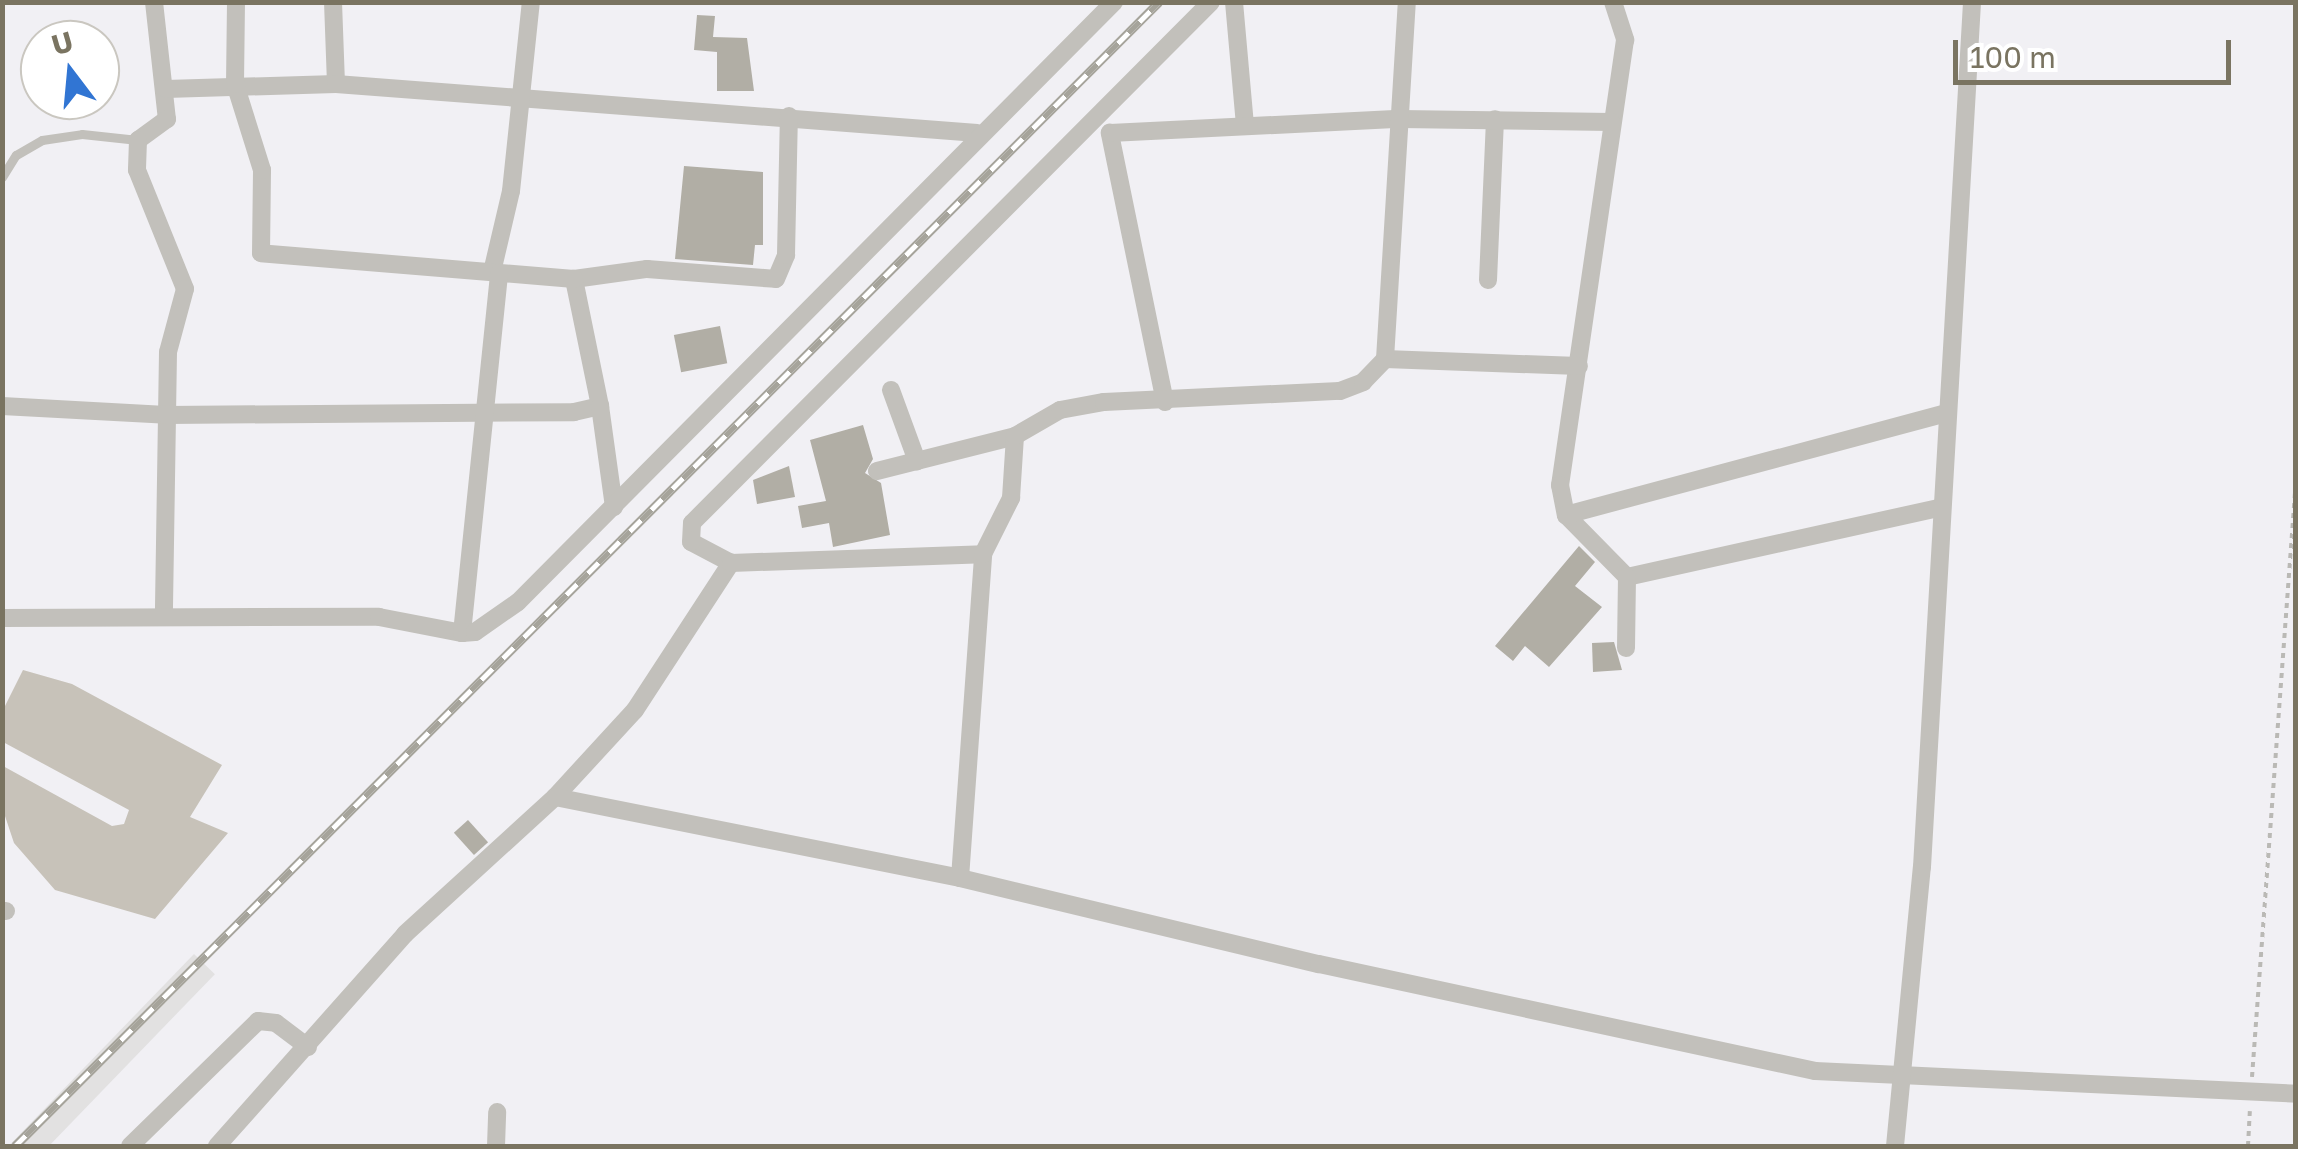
<!DOCTYPE html>
<style>
body{margin:0}
#map{position:relative;width:2298px;height:1149px;overflow:hidden;background:#f1f0f4;font-family:"Golos Text",sans-serif}
div>[style]{position:absolute}
[style*='--x']{left:calc(var(--x)*1px);top:calc(var(--y)*1px);width:calc(var(--w)*1px);rotate:calc(var(--a)*1deg)}
.built>*{inset:0;background:#e2e1e1;transform-origin:0 0}
.water>*{inset:0;background:#c7c2b9}
.building>*{inset:0;background:#b1aea5;transform-origin:0 0}
.path>*{height:4px;margin-top:-2px;transform-origin:0;background:repeating-linear-gradient(90deg,#bab9b5 0 5px,transparent 0 10px)}
.service>*{height:9px;margin:-4.5px;padding:0 4.5px;transform-origin:4.5px;border-radius:4.5px;background:#c2c0bb}
.minor>*{height:18px;margin:-9px;padding:0 9px;transform-origin:9px;border-radius:9px;background:#c2c0bb}
.rail>*{height:9px;margin-top:-4.5px;transform-origin:0;background:repeating-linear-gradient(90deg,#fff 0 15px,#a6a49b 0 30px);box-sizing:border-box;border-block:2px solid #a6a49b}
span{translate:-50% -50%;white-space:nowrap;text-align:center;line-height:1.15;-webkit-text-stroke:10px #fff;paint-order:stroke}
.frame{position:absolute;inset:0;border:5px solid #7a7461;pointer-events:none}
.north{position:absolute;left:20px;top:20px;width:100px;height:100px;box-sizing:border-box;background:#fff;border:2px solid #cac7c0;border-radius:50%;rotate:344deg;font-size:28px;font-weight:700;line-height:40px;text-align:center;color:#7a7461}
.north::after{content:'';display:block;margin:auto;width:35px;height:45px;background:#3175d3;clip-path:polygon(50% 0,100% 100%,50% 72%,0 100%)}
.scale{position:absolute;left:1953px;top:40px;width:278px;height:45px;box-sizing:border-box;border:5px solid #7a7461;border-top:0;padding-left:12px;font-size:30px;line-height:35px;white-space:nowrap;color:#7a7461;-webkit-text-stroke:8px #fff;paint-order:stroke}
</style>
<div id="map">
<div class="built">
<i style="left:194px;top:954px;width:29px;height:271px;rotate:44deg"></i>
</div>
<div class="water">
<i style="clip-path:polygon(23px 670px,72px 684px,222px 765px,190px 817px,228px 833px,155px 919px,55px 890px,14px 843px,3px 810px,3px 766px,112px 826px,124px 824px,129px 810px,3px 742px,3px 710px)"></i>
</div>
<div class="building">
<i style="clip-path:polygon(697px 15px,715px 16px,713px 37px,747px 38px,754px 91px,717px 91px,717px 52px,694px 50px)"></i>
<i style="clip-path:polygon(684px 166px,763px 172px,763px 245px,755px 245px,753px 265px,675px 259px)"></i>
<i style="left:720px;top:326px;width:38px;height:47px;rotate:79deg"></i>
<i style="clip-path:polygon(863px 425px,873px 459px,865px 473px,881px 483px,890px 535px,833px 547px,829px 523px,802px 528px,798px 506px,826px 501px,810px 440px)"></i>
<i style="clip-path:polygon(789px 466px,795px 497px,757px 504px,753px 480px)"></i>
<i style="clip-path:polygon(1579px 546px,1595px 562px,1575px 586px,1602px 607px,1549px 667px,1525px 646px,1513px 661px,1495px 646px)"></i>
<i style="clip-path:polygon(1614px 642px,1622px 670px,1593px 672px,1592px 643px)"></i>
<i style="left:468px;top:820px;width:30px;height:19px;rotate:48deg"></i>
</div>
<div class="path">
<i style="--x:2252;--y:1077;--w:600;--a:-85.79"></i>
<i style="--x:2248;--y:1146;--w:35;--a:-87"></i>
</div>
<div class="service">
<i style="--x:2;--y:177;--w:26;--a:-58"></i>
<i style="--x:16;--y:155;--w:30;--a:-30"></i>
<i style="--x:42;--y:140;--w:40;--a:-8.5"></i>
<i style="--x:82;--y:134;--w:56;--a:6.1"></i>
</div>
<div class="minor">
<i style="--x:154;--y:2;--w:118;--a:83.7"></i>
<i style="--x:167;--y:119;--w:36;--a:144"></i>
<i style="--x:138;--y:140;--w:30;--a:92"></i>
<i style="--x:137;--y:170;--w:128;--a:68"></i>
<i style="--x:185;--y:289;--w:65;--a:105.1"></i>
<i style="--x:168;--y:352;--w:263;--a:90.9"></i>
<i style="--x:333;--y:2;--w:82;--a:87.9"></i>
<i style="--x:1234;--y:2;--w:124;--a:84.9"></i>
<i style="--x:1613;--y:2;--w:40;--a:72"></i>
<i style="--x:1625;--y:40;--w:450;--a:98.3"></i>
<i style="--x:1560;--y:485;--w:31;--a:79"></i>
<i style="--x:1566;--y:515;--w:87;--a:45.5"></i>
<i style="--x:1627;--y:577;--w:319;--a:-12.5"></i>
<i style="--x:166;--y:89;--w:170;--a:-1.7"></i>
<i style="--x:336;--y:84;--w:643;--a:4.37"></i>
<i style="--x:492;--y:272;--w:83;--a:-76.8"></i>
<i style="--x:511;--y:191;--w:190;--a:-84"></i>
<i style="--x:574;--y:279;--w:74;--a:-7.8"></i>
<i style="--x:647;--y:269;--w:129;--a:4.4"></i>
<i style="--x:776;--y:279;--w:26;--a:-67"></i>
<i style="--x:786;--y:255;--w:139;--a:-88.8"></i>
<i style="--x:1488;--y:280;--w:161;--a:-87.5"></i>
<i style="--x:1385;--y:359;--w:194;--a:2.1"></i>
<i style="--x:891;--y:390;--w:76;--a:69.9"></i>
<i style="--x:1165;--y:402;--w:275;--a:-101.6"></i>
<i style="--x:1110;--y:133;--w:290;--a:-2.8"></i>
<i style="--x:1400;--y:119;--w:211;--a:0.8"></i>
<i style="--x:2;--y:406;--w:164;--a:3.1"></i>
<i style="--x:166;--y:415;--w:408;--a:-0.4"></i>
<i style="--x:574;--y:412;--w:27;--a:-13"></i>
<i style="--x:600;--y:406;--w:130;--a:-101.6"></i>
<i style="--x:574;--y:279;--w:314;--a:-175.3"></i>
<i style="--x:261;--y:253;--w:83;--a:-89.3"></i>
<i style="--x:262;--y:170;--w:90;--a:-107.4"></i>
<i style="--x:235;--y:84;--w:82;--a:-89.3"></i>
<i style="--x:600;--y:406;--w:102;--a:82.1"></i>
<i style="--x:877;--y:471;--w:142;--a:-14.2"></i>
<i style="--x:1566;--y:515;--w:391;--a:-15"></i>
<i style="--x:731;--y:563;--w:45;--a:-152.3"></i>
<i style="--x:691;--y:542;--w:19;--a:-87"></i>
<i style="--x:692;--y:523;--w:735;--a:-45.11"></i>
<i style="--x:2;--y:618;--w:377;--a:-0.2"></i>
<i style="--x:379;--y:617;--w:85;--a:10.9"></i>
<i style="--x:462;--y:633;--w:362;--a:-84.1"></i>
<i style="--x:462;--y:633;--w:13;--a:-4"></i>
<i style="--x:475;--y:632;--w:52;--a:-34.9"></i>
<i style="--x:518;--y:602;--w:846;--a:-45.19"></i>
<i style="--x:1626;--y:648;--w:71;--a:-89.2"></i>
<i style="--x:555;--y:797;--w:118;--a:-47.4"></i>
<i style="--x:635;--y:710;--w:176;--a:-56.9"></i>
<i style="--x:731;--y:563;--w:252;--a:-2"></i>
<i style="--x:960;--y:878;--w:325;--a:-85.9"></i>
<i style="--x:983;--y:554;--w:63;--a:-63.4"></i>
<i style="--x:1011;--y:498;--w:62;--a:-86.3"></i>
<i style="--x:1015;--y:436;--w:52;--a:-30"></i>
<i style="--x:1060;--y:410;--w:45;--a:-10.3"></i>
<i style="--x:1104;--y:402;--w:236;--a:-2.7"></i>
<i style="--x:1340;--y:391;--w:25;--a:-21"></i>
<i style="--x:1363;--y:382;--w:32;--a:-46"></i>
<i style="--x:1385;--y:359;--w:358;--a:-86.5"></i>
<i style="--x:2;--y:911;--w:4;--a:0"></i>
<i style="--x:130;--y:1146;--w:179;--a:-44.3"></i>
<i style="--x:258;--y:1021;--w:18;--a:6"></i>
<i style="--x:276;--y:1023;--w:40;--a:37"></i>
<i style="--x:217;--y:1146;--w:283;--a:-48.4"></i>
<i style="--x:405;--y:934;--w:203;--a:-42.4"></i>
<i style="--x:555;--y:797;--w:413;--a:11.3"></i>
<i style="--x:960;--y:878;--w:369;--a:13.5"></i>
<i style="--x:1319;--y:964;--w:507;--a:12.17"></i>
<i style="--x:1815;--y:1071;--w:482;--a:2.7"></i>
<i style="--x:496;--y:1146;--w:34;--a:-88"></i>
<i style="--x:1895;--y:1146;--w:280;--a:-84.5"></i>
<i style="--x:1922;--y:867;--w:866;--a:-86.69"></i>
</div>
<div class="rail">
<i style="--x:15;--y:1146;--w:1618;--a:-45"></i>
</div>
<div class="frame"></div>
<div class="north">U</div>
<div class="scale">100 m</div>
</div>
